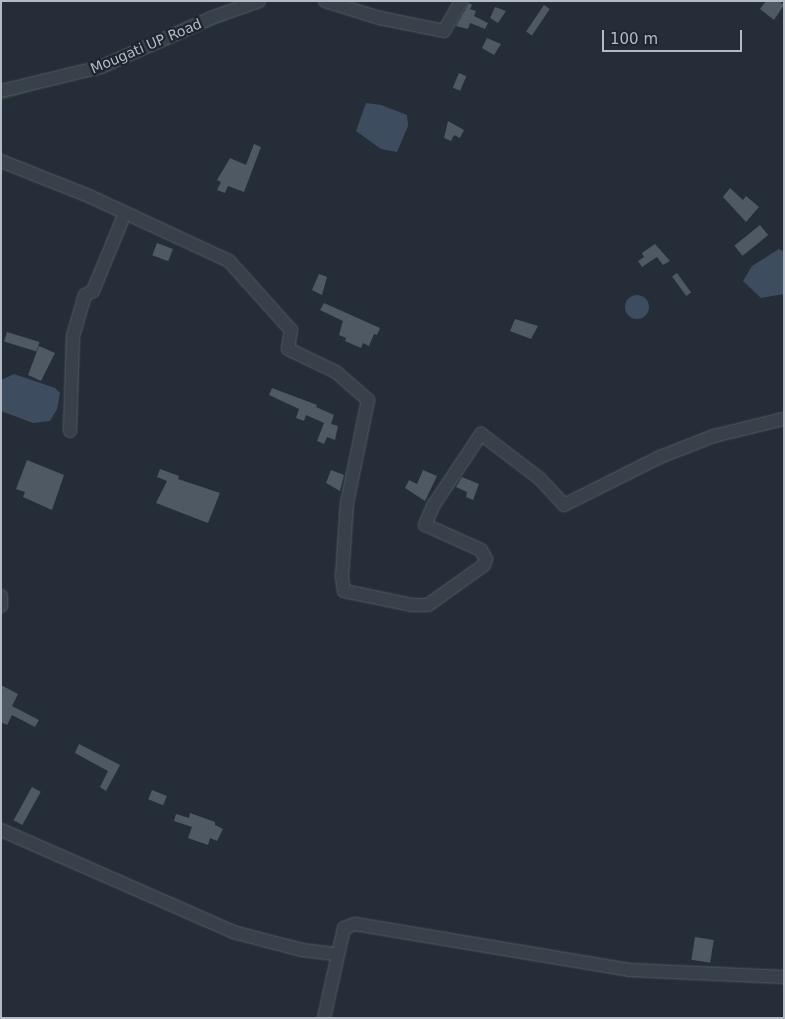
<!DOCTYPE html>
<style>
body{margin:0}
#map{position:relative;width:785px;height:1019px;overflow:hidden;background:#252e38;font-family:"DejaVu Sans",sans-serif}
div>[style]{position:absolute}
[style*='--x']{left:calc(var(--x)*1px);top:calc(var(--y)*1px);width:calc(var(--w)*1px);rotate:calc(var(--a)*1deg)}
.green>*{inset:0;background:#2a3c3b}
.water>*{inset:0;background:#3d4d5f}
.round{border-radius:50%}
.building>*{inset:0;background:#4e5963;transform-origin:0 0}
.roads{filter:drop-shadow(0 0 1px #545b64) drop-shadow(0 0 1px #545b64)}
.minor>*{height:12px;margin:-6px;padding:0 6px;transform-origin:6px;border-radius:6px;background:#384049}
span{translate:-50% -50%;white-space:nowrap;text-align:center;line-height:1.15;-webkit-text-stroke:4.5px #1e252e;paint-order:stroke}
.street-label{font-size:14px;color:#b4bbc4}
.frame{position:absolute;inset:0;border:2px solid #b4bbc4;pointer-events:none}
.scale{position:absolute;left:602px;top:30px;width:140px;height:22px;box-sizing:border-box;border:2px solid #b4bbc4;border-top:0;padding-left:6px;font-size:15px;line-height:18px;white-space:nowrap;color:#b4bbc4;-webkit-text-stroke:4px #1e252e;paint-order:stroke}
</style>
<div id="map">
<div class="green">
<i style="clip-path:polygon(261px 1px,268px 1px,161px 49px,1px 101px,1px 97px)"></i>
</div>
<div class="water">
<i style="clip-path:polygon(366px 103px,381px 105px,407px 115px,408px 126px,397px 152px,381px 149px,356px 131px)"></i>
<i style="clip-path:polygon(779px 249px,784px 252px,784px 294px,761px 298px,743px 281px,752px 266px)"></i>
<i class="round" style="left:625px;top:295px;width:24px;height:24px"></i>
<i style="clip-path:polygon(14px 374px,55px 388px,60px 393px,57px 409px,50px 421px,33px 423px,1px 411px,1px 380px)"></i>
</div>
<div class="building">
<i style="clip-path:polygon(766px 1px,779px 1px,784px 5px,774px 20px,760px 9px)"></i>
<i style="clip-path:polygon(469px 3px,472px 5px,470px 9px,476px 11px,474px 16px,488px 23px,485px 29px,470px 23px,468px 29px,456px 26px)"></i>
<i style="left:544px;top:5px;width:7px;height:32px;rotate:34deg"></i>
<i style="clip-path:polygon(495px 7px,506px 11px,498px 23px,490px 18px)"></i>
<i style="clip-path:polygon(487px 38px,501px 44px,494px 55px,482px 48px)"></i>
<i style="left:459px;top:73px;width:8px;height:16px;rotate:23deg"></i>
<i style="clip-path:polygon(448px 121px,464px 130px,460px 138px,454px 135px,451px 141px,444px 138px)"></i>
<i style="clip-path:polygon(254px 144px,261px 147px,244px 192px,228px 186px,225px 193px,217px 190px,221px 182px,217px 180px,230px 158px,246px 165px)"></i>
<i style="clip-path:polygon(730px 188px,743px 200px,746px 196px,759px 207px,746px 222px,723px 197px)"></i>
<i style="left:760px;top:225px;width:13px;height:33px;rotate:51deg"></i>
<i style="left:157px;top:243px;width:17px;height:13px;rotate:21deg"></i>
<i style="clip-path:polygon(655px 244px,670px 261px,663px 265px,657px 257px,642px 267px,638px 261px,644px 257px,642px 253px)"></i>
<i style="left:677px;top:273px;width:24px;height:6px;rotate:54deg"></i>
<i style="clip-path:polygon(319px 274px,327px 277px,322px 295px,312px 290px)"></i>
<i style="clip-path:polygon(324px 303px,380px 328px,377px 335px,374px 334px,369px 346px,363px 343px,361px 348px,345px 341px,346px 338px,339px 335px,343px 321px,320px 310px)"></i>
<i style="clip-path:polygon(515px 319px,538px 326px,531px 339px,510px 331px)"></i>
<i style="left:7px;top:332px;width:34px;height:10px;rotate:17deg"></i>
<i style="clip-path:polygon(39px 346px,55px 353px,41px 381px,28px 375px)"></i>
<i style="clip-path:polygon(272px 388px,317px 405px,316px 407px,334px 415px,331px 424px,338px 426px,335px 440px,327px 437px,324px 444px,317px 441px,324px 423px,306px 415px,304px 421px,296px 418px,299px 409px,269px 395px)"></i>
<i style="clip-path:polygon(27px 460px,64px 475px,52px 510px,23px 497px,25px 492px,16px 489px)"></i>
<i style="clip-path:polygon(160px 469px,179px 476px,178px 479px,220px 493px,208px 523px,156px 503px,167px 481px,157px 477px)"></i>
<i style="clip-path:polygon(331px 470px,344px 475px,340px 491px,326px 483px)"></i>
<i style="clip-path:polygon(423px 470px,437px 476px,425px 501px,405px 488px,409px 480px,417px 484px)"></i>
<i style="clip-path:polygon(462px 477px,479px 484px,473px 500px,466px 497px,467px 492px,456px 487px)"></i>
<i style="clip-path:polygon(1px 685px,18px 694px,12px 706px,39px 720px,35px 727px,12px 715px,7px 725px,1px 722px)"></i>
<i style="clip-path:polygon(79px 744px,120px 765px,106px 791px,100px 787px,108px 771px,75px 753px)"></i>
<i style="left:32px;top:787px;width:10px;height:38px;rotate:29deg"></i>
<i style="left:152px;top:790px;width:16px;height:10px;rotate:22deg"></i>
<i style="clip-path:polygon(190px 813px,215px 822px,215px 825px,223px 829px,217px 841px,210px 838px,208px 845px,188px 838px,192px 827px,174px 821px,176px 814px,189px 818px)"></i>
<i style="left:695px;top:937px;width:19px;height:23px;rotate:9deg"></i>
</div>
<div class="roads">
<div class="minor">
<i style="--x:325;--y:1;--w:58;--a:17.2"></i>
<i style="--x:380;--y:18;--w:65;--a:11.5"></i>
<i style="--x:444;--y:31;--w:34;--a:-60"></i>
<i style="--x:1;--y:91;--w:103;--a:-13.5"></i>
<i style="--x:101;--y:67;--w:120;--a:-24"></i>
<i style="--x:211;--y:18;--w:51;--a:-19.5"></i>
<i style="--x:1;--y:161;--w:95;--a:21.7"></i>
<i style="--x:89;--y:196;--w:154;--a:24.9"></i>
<i style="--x:229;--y:261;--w:93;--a:48.1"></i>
<i style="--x:291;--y:330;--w:19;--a:99"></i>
<i style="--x:288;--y:349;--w:53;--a:25.6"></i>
<i style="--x:336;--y:372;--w:43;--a:41.2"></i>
<i style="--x:368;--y:400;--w:105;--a:101.5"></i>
<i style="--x:347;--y:503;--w:74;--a:93.9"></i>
<i style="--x:342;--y:577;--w:14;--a:82"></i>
<i style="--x:344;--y:591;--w:69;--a:11.6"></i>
<i style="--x:412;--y:605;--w:16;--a:0"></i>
<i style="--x:428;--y:605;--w:69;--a:-35.5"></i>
<i style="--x:484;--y:565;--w:6;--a:-72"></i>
<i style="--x:486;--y:559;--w:10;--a:-119"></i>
<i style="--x:481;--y:550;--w:61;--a:-155.9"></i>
<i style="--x:425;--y:525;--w:21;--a:-67"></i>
<i style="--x:433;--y:506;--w:87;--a:-56.3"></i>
<i style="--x:481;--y:434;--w:74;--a:37.3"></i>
<i style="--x:540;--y:479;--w:35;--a:47"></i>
<i style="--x:564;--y:505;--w:107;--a:-26.6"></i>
<i style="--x:660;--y:457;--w:58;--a:-21.3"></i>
<i style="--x:714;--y:436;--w:72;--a:-13.7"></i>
<i style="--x:70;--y:431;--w:95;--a:-88.2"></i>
<i style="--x:73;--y:336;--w:43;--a:-73.7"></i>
<i style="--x:85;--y:295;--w:9;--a:-27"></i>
<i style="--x:93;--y:291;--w:84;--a:-67.7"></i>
<i style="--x:1;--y:596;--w:10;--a:90"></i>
<i style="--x:1;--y:830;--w:253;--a:23.7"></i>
<i style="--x:233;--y:932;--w:71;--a:14.6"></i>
<i style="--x:302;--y:950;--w:34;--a:7"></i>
<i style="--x:324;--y:1018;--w:92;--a:-77.5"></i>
<i style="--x:344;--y:928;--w:12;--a:-20"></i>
<i style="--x:355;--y:924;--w:278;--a:9.5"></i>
<i style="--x:629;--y:970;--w:155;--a:2.6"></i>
</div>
</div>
<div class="street-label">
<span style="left:146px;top:46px;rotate:-23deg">Mougati UP Road</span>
</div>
<div class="frame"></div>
<div class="scale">100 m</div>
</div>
